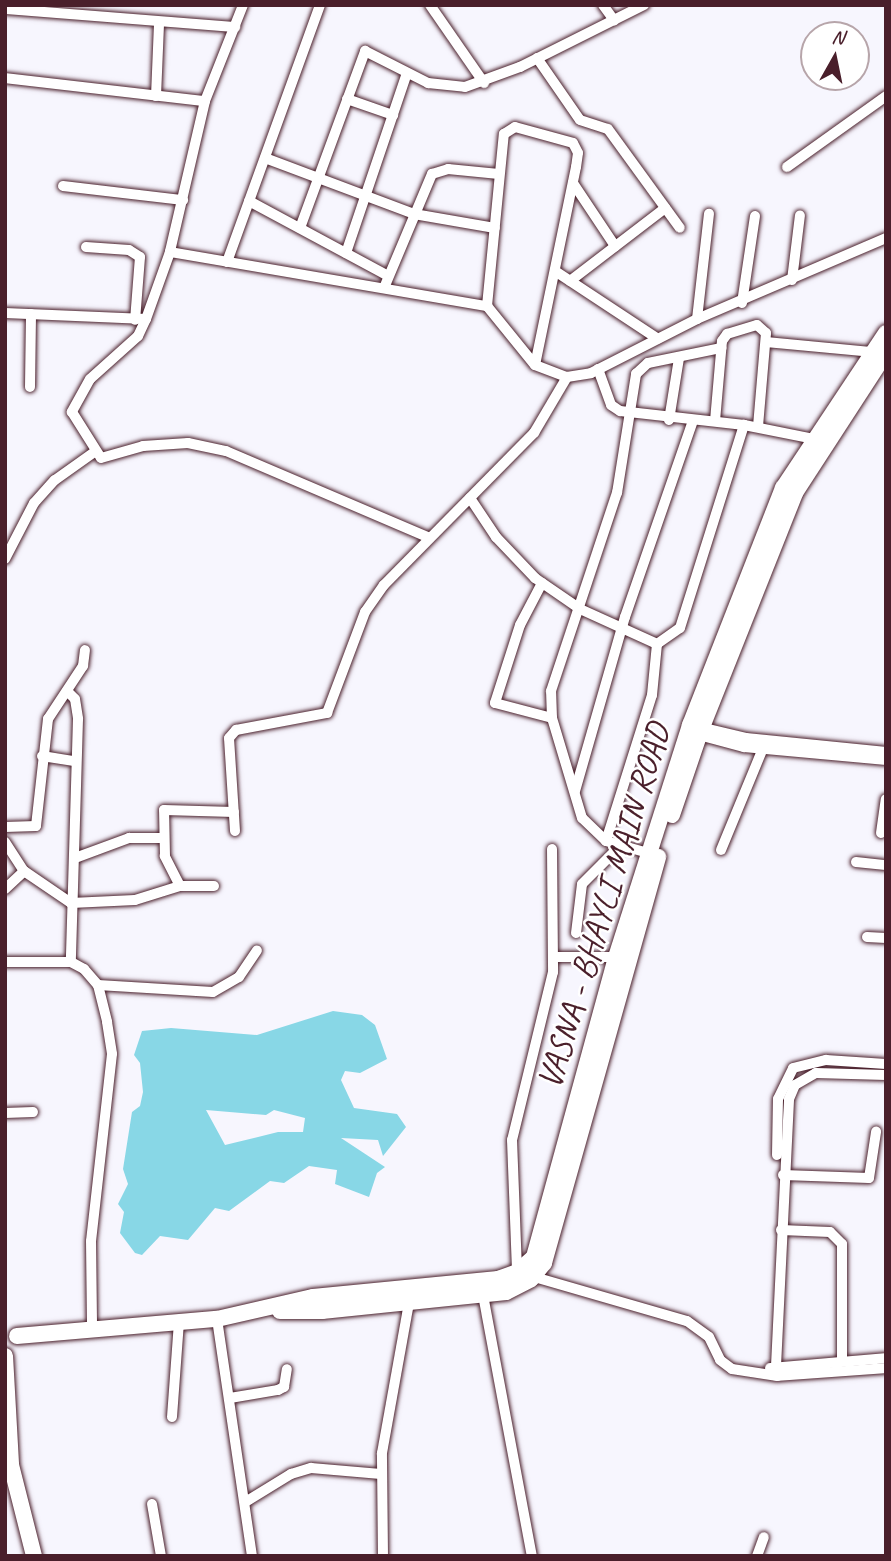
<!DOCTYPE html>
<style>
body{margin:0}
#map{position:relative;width:891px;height:1561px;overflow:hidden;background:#f7f6fe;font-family:Caveat,sans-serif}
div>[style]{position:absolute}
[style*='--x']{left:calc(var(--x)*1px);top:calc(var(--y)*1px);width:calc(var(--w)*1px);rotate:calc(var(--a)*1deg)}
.water>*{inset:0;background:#88d7e6}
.roads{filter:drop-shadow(0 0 2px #4a1f2b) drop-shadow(0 0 2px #4a1f2b)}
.minor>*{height:10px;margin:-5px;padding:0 5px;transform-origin:5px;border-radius:5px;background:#fff}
.secondary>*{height:16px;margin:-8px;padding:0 8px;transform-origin:8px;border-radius:8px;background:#fff}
span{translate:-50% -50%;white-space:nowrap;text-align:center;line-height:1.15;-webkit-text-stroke:5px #fff;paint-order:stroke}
.street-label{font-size:35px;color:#4a1f2b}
.frame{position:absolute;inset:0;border:7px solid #4a1f2b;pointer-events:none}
.north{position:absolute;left:800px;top:21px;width:70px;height:70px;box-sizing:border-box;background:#fff;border:2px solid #b7a5aa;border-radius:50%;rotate:9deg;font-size:19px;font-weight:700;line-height:28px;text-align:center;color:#4a1f2b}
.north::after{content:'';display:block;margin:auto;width:24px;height:32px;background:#4a1f2b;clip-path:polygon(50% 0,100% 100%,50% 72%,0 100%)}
</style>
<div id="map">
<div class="water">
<i style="clip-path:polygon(evenodd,333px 1011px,362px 1015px,375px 1025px,387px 1059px,360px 1073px,345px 1071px,341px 1080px,354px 1108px,397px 1114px,406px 1127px,383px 1156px,378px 1140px,341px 1138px,385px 1167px,377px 1173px,369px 1197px,335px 1184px,337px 1170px,309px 1166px,284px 1183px,270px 1181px,229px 1211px,215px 1208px,188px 1240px,160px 1236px,142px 1255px,135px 1253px,120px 1233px,124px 1212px,118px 1204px,128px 1184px,123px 1169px,132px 1112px,140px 1106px,143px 1092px,140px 1063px,134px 1055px,142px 1031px,171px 1028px,257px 1035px,333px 1011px,206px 1110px,266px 1115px,274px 1110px,305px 1118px,303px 1132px,278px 1132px,225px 1145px,206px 1110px)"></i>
</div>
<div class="roads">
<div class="minor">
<i style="--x:243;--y:5;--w:103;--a:111.6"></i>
<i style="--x:205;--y:101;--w:155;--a:103.1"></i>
<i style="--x:170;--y:252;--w:71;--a:109.7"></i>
<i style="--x:146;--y:319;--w:19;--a:115"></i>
<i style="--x:138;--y:336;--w:64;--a:138.1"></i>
<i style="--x:90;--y:379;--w:38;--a:119"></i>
<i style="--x:72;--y:412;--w:54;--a:57.8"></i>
<i style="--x:101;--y:458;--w:44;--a:-15.9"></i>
<i style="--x:143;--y:446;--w:45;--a:-3.8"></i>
<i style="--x:188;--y:443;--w:39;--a:12"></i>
<i style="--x:226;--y:451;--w:220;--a:23.1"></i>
<i style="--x:430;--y:5;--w:95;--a:55.3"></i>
<i style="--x:603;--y:5;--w:19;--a:54"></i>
<i style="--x:5;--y:9;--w:231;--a:4.5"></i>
<i style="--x:537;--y:58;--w:75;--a:55.3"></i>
<i style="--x:580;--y:120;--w:29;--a:18"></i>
<i style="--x:608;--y:129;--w:122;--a:54"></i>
<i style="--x:5;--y:78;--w:201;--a:6.6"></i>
<i style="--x:156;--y:96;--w:72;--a:-87.6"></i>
<i style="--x:347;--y:99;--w:49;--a:19.2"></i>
<i style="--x:265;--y:158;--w:159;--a:20.6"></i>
<i style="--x:414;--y:214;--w:82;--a:9.8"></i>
<i style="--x:787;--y:167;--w:122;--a:-35.6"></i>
<i style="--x:573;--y:183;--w:76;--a:56.3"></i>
<i style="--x:63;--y:186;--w:121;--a:6.7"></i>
<i style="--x:249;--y:201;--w:158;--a:28.3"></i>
<i style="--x:300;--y:228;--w:189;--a:-69.8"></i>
<i style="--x:365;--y:51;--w:71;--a:26.9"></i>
<i style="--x:428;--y:83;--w:37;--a:6"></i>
<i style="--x:465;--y:87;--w:59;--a:-20"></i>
<i style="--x:520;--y:67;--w:139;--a:-26.6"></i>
<i style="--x:86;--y:247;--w:43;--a:4"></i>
<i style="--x:129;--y:250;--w:13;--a:32"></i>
<i style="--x:140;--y:257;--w:63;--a:94.5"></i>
<i style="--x:170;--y:252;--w:322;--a:9.7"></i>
<i style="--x:487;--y:306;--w:76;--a:50.9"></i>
<i style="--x:535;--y:365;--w:34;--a:21"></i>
<i style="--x:567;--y:377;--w:24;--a:-9"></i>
<i style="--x:591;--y:373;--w:119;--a:-27"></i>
<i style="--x:697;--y:319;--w:206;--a:-23.2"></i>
<i style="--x:346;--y:253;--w:190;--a:-71.3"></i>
<i style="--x:227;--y:262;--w:273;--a:-70.1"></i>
<i style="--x:555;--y:271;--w:123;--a:33.4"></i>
<i style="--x:792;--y:280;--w:65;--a:-83"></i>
<i style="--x:570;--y:281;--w:120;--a:-37.5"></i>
<i style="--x:384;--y:288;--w:124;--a:-67.2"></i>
<i style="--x:432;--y:174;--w:17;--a:-17"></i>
<i style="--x:448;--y:169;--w:51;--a:5.6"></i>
<i style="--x:742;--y:303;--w:88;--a:-81.5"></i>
<i style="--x:487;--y:306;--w:173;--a:-84.4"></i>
<i style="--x:504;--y:134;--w:13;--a:-32"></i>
<i style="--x:515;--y:127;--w:60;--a:15.4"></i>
<i style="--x:573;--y:143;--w:11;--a:63"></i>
<i style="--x:578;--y:153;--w:14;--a:98"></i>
<i style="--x:576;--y:167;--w:202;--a:101.7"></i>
<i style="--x:5;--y:313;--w:141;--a:2.4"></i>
<i style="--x:697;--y:319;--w:106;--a:-83.5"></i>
<i style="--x:766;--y:342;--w:105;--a:5.4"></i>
<i style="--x:598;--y:369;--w:38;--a:70"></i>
<i style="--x:611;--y:405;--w:11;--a:34"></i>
<i style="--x:620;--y:411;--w:125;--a:6.4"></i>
<i style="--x:744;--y:425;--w:71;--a:11.3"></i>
<i style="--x:30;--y:387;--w:73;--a:-89.2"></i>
<i style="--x:669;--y:420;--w:63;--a:-80.8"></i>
<i style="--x:715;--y:421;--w:80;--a:-85"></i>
<i style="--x:722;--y:341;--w:9;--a:-54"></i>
<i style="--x:727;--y:334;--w:31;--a:-17"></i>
<i style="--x:757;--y:325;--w:12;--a:42"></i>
<i style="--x:766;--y:333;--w:94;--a:94.9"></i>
<i style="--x:470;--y:498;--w:47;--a:56.3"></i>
<i style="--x:496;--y:537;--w:57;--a:46.4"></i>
<i style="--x:535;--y:578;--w:55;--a:34.6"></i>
<i style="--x:580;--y:609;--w:85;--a:24.4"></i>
<i style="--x:5;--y:559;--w:63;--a:-62.6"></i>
<i style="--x:34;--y:503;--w:31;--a:-48"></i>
<i style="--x:55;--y:480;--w:47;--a:-35.4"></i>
<i style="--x:542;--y:583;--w:47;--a:117.6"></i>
<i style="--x:520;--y:625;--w:82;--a:107.8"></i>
<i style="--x:495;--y:703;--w:59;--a:14.7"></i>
<i style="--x:67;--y:691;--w:11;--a:45"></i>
<i style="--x:75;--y:699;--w:20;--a:81"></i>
<i style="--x:78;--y:719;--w:243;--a:91.7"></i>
<i style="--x:696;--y:726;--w:51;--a:13.5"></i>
<i style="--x:746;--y:738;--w:141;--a:5.7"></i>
<i style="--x:695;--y:734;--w:51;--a:14.9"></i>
<i style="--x:744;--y:747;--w:143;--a:5.2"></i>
<i style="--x:42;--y:756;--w:31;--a:9"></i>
<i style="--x:575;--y:791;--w:181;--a:-74"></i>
<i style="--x:625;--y:617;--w:207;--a:-70.9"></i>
<i style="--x:5;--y:827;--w:31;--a:-2"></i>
<i style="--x:36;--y:826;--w:108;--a:-83.6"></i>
<i style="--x:48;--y:719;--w:64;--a:-56.6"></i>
<i style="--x:83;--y:666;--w:16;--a:-83"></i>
<i style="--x:235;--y:831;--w:93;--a:-93.7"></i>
<i style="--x:229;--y:738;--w:11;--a:-49"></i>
<i style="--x:236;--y:730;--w:93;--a:-10.6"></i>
<i style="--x:327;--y:713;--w:108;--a:-69.4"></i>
<i style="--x:365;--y:612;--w:33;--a:-55"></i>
<i style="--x:384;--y:585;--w:214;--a:-45.4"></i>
<i style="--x:534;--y:433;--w:65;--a:-59.5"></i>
<i style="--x:881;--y:833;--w:34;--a:-82"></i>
<i style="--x:606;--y:841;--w:153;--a:-72.5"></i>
<i style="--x:652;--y:695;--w:51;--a:-84.4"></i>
<i style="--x:657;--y:644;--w:28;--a:-35"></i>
<i style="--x:680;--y:628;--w:213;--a:-72.5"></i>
<i style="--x:5;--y:842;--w:35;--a:57"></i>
<i style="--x:24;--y:871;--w:57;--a:34.2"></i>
<i style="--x:71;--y:903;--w:64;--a:-2.7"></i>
<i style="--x:135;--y:900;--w:47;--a:-17.3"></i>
<i style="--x:180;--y:886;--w:34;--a:0"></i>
<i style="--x:552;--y:849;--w:123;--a:89.5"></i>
<i style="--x:553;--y:972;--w:173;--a:103.7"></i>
<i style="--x:512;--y:1140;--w:132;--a:87.8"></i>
<i style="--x:517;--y:1272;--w:177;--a:16.1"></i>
<i style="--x:687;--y:1321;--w:27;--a:36"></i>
<i style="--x:709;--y:1337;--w:25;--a:64"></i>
<i style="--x:720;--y:1360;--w:15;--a:37"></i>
<i style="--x:732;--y:1369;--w:46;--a:8.8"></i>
<i style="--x:777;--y:1376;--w:109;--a:-4.2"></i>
<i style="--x:721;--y:850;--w:110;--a:-67.6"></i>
<i style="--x:655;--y:855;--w:51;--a:-164.1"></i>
<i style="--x:606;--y:841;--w:33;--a:-136"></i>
<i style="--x:582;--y:818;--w:104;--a:-106.7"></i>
<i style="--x:552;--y:718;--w:27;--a:-92"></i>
<i style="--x:551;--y:691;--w:209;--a:-71.6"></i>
<i style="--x:617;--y:493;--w:121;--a:-80.9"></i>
<i style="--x:636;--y:374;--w:16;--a:-43"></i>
<i style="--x:648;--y:363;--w:75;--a:-11.6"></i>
<i style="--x:75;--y:858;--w:58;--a:-20.3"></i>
<i style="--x:129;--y:838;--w:33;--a:0"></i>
<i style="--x:856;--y:862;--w:30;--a:6"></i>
<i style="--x:180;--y:886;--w:34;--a:-117"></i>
<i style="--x:165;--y:856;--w:46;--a:-91.2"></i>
<i style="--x:164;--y:810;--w:70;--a:1.6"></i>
<i style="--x:5;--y:889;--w:26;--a:-43"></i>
<i style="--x:576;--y:933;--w:49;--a:-83"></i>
<i style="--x:582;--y:884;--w:55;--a:-45"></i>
<i style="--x:867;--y:937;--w:19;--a:3"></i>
<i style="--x:554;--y:957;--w:62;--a:0"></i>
<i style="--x:5;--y:962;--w:66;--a:0"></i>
<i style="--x:71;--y:962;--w:15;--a:28"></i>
<i style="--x:84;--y:969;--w:21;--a:49"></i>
<i style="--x:98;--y:985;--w:38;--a:76"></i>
<i style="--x:107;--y:1022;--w:32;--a:81"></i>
<i style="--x:112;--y:1054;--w:188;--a:96.4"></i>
<i style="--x:91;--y:1241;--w:87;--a:89.3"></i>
<i style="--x:98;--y:985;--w:115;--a:3.5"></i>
<i style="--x:213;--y:992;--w:30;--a:-30"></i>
<i style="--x:239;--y:977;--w:32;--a:-56"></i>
<i style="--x:5;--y:1113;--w:28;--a:-2"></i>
<i style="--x:777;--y:1155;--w:56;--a:-89"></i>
<i style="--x:778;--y:1099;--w:34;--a:-64"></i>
<i style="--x:793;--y:1068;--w:34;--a:-14"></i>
<i style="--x:826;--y:1060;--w:60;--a:3.8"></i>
<i style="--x:783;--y:1175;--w:86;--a:2"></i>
<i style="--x:869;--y:1178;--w:47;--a:-81.3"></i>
<i style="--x:781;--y:1230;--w:49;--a:2.3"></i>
<i style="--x:830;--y:1232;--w:17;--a:45"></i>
<i style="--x:842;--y:1244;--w:117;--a:90"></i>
<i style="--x:483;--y:1295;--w:266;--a:79.4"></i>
<i style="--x:217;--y:1319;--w:240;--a:81.6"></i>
<i style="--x:776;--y:1366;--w:267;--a:-87.2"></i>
<i style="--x:789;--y:1099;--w:15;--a:-67"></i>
<i style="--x:795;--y:1085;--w:24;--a:-30"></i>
<i style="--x:816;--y:1073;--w:70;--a:1.6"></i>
<i style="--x:770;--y:1368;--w:116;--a:-4.9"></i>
<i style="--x:230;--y:1398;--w:49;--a:-9.5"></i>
<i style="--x:278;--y:1390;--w:7;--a:-27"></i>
<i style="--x:284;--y:1387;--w:18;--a:-81"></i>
<i style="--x:172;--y:1417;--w:95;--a:-85.8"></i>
<i style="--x:247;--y:1501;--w:52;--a:-31.5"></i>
<i style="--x:291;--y:1474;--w:21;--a:-17"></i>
<i style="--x:311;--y:1468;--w:70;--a:4.9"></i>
<i style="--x:152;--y:1504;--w:53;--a:80.2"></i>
<i style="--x:383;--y:1556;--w:103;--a:-90.6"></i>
<i style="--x:382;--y:1453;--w:152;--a:-79.8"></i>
<i style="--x:757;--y:1556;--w:20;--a:-70"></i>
</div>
<div class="secondary">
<i style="--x:672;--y:815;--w:93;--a:-71.2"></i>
<i style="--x:702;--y:727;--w:252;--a:-68.3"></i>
<i style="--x:795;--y:493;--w:167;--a:-57"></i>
<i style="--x:280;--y:1311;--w:42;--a:0"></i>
<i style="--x:322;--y:1311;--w:185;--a:-5.9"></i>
<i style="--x:506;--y:1292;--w:28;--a:-27"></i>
<i style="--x:531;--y:1279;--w:21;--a:-51"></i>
<i style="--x:544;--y:1263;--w:422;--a:-74.3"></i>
<i style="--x:17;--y:1336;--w:201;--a:-4.9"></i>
<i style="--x:217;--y:1319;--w:98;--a:-12.9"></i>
<i style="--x:313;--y:1297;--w:186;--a:-5.6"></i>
<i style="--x:498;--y:1279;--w:20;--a:-20"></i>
<i style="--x:517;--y:1272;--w:23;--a:-41"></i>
<i style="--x:534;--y:1257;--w:311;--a:-74.7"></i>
<i style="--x:616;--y:957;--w:244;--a:-72.3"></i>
<i style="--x:690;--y:725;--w:255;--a:-68.6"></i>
<i style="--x:783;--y:488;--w:186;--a:-56.4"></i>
<i style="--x:5;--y:1356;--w:109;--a:86.8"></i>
<i style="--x:11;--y:1465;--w:94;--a:75.8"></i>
</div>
</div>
<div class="street-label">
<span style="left:604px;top:906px;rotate:-73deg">VASNA - BHAYLI MAIN ROAD</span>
</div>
<div class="frame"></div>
<div class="north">N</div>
</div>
